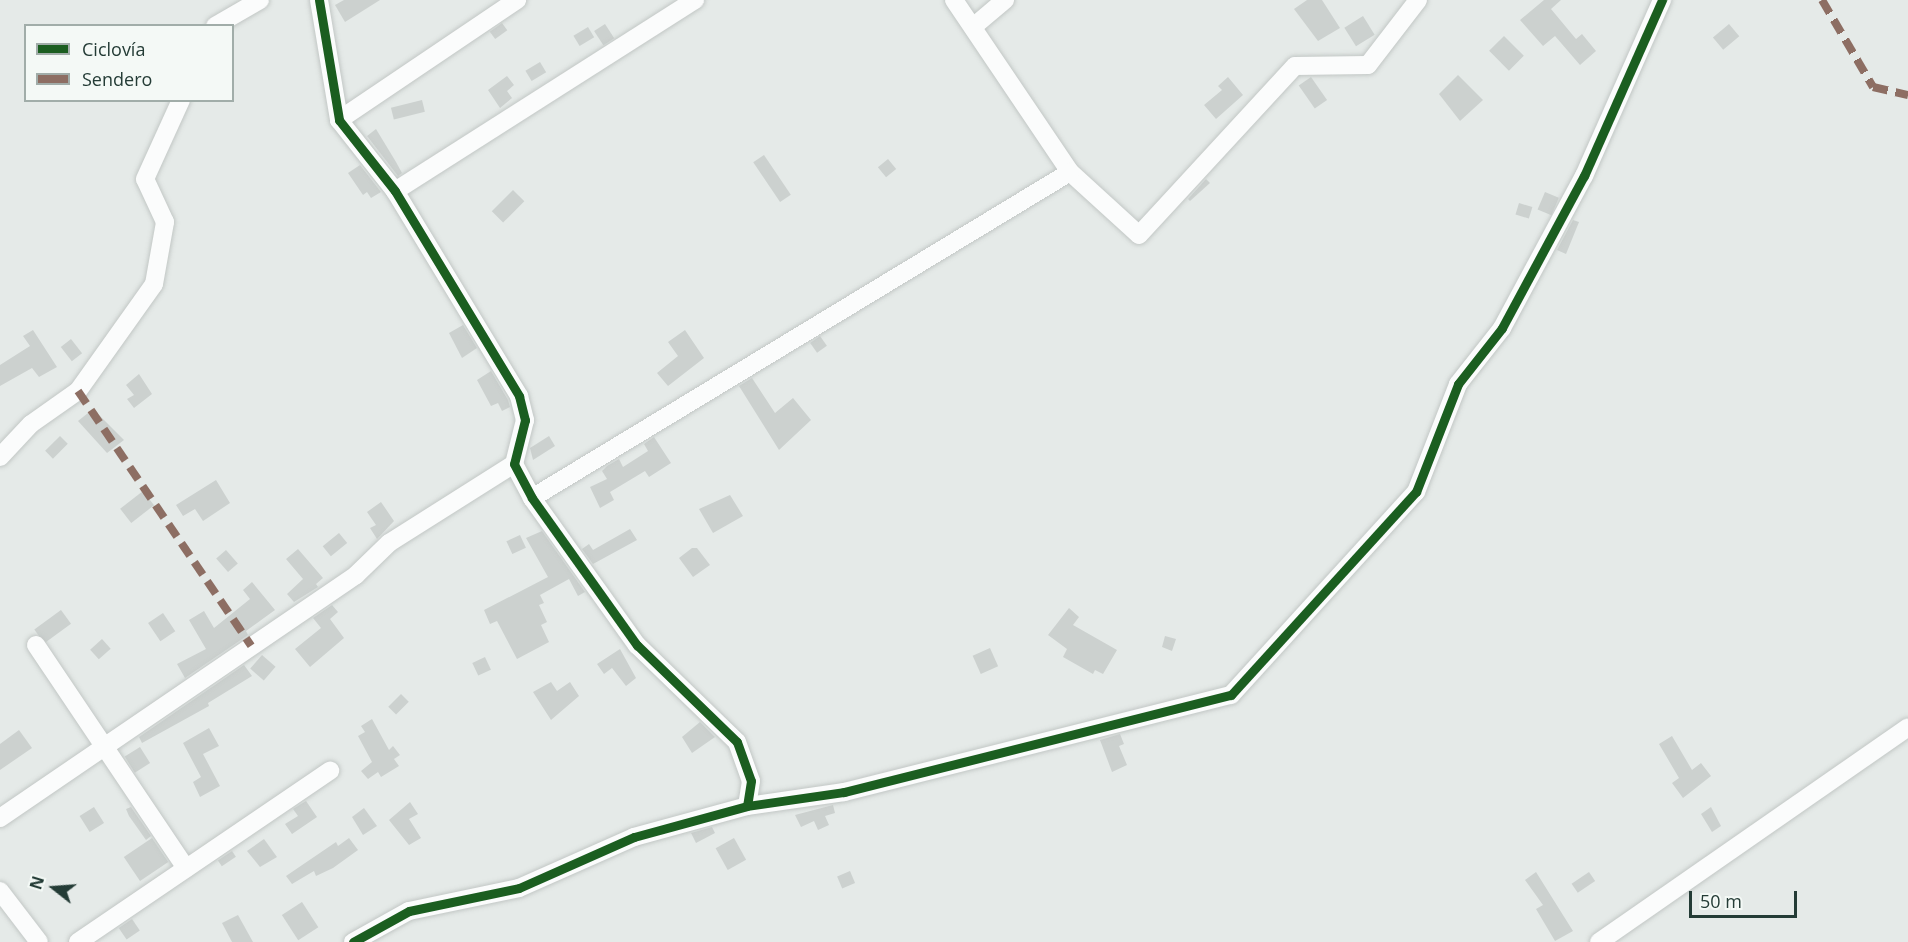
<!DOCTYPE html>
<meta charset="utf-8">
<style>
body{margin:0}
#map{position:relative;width:1908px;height:942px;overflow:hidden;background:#e5eae8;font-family:"Open Sans",sans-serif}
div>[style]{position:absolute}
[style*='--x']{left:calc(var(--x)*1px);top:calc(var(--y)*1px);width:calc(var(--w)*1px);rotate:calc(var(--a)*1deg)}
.building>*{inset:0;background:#ccd1cf;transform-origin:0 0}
.roads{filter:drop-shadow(0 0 2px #c2c7c5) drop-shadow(0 0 2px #c2c7c5)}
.minor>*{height:18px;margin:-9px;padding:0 9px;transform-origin:9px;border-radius:9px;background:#fbfcfc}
.quiet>*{height:8px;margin-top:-4px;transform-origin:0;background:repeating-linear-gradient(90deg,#8d6e63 0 15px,transparent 0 23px)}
.cycleway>*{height:9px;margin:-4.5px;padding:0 4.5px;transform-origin:4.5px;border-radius:4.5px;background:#1b5e20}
span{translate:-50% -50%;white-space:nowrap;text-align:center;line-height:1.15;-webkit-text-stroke:4.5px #f4f9f6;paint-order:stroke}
.legend{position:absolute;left:24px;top:24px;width:210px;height:78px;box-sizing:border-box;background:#f4f9f6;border:2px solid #a1ada9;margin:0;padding:8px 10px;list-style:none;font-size:18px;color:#243c36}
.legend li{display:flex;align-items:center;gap:12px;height:30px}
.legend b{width:30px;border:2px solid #a1ada9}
.north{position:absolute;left:24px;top:858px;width:60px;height:60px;-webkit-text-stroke:4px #f4f9f6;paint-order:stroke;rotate:287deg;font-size:16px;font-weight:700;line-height:24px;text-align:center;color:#243c36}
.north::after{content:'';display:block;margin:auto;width:21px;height:27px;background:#243c36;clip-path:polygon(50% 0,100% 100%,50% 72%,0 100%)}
.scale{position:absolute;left:1689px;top:891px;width:108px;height:27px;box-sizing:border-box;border:3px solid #243c36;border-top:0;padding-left:8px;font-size:18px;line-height:21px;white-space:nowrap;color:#243c36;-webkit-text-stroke:4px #f4f9f6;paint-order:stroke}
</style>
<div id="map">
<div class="building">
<i style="clip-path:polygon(344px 0,380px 0,345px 22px,335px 5px)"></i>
<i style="clip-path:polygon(1307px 0,1322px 0,1340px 28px,1318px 41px,1294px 9px)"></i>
<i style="clip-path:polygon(1544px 0,1561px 0,1551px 9px,1576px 39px,1582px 34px,1596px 51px,1580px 65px,1555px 36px,1543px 46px,1520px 20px)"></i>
<i style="left:1363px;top:16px;width:22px;height:22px;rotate:58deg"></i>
<i style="left:502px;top:23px;width:9px;height:15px;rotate:54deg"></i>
<i style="left:605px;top:24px;width:17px;height:13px;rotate:57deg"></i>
<i style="left:1729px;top:24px;width:16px;height:21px;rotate:50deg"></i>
<i style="left:588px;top:27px;width:12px;height:17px;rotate:59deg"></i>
<i style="left:1504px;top:36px;width:28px;height:21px;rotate:45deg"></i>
<i style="left:540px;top:62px;width:12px;height:17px;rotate:59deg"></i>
<i style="clip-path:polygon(1458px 75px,1483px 100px,1460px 121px,1439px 94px)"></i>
<i style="clip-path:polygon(507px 76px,514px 85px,507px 91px,512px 98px,500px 108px,488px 90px)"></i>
<i style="clip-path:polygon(1228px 77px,1243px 95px,1216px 119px,1204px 105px,1222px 90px,1218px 86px)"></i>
<i style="left:1311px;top:77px;width:28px;height:15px;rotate:55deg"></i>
<i style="left:422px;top:100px;width:12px;height:32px;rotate:76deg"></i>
<i style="clip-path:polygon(376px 129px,396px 162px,402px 173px,398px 176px,367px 136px)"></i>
<i style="left:764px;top:155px;width:48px;height:13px;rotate:56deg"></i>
<i style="left:888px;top:159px;width:13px;height:13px;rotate:51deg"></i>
<i style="clip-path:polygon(360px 165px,381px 192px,371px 198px,367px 192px,363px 195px,348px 173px)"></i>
<i style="clip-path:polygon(1206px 179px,1210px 183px,1190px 201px,1188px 199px)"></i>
<i style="left:513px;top:190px;width:16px;height:30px;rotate:45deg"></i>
<i style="left:1545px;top:192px;width:15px;height:19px;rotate:23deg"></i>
<i style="left:1519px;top:203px;width:14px;height:12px;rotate:17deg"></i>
<i style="clip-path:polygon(1573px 220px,1579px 222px,1566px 254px,1557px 250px)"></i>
<i style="clip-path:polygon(463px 325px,477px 348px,462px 358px,449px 333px)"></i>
<i style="clip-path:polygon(33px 330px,57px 367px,39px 377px,32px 368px,0 386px,0 365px,30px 346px,23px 336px)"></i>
<i style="clip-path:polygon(685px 330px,704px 358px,668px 386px,657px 373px,678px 356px,668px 342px)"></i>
<i style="left:820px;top:336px;width:12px;height:12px;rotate:55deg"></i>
<i style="left:71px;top:339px;width:18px;height:13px;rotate:52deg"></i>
<i style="clip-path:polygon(491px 371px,508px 400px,510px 407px,502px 411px,498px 403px,491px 406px,477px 380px)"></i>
<i style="clip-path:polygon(139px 374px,152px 394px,134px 408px,127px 399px,134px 395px,126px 385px)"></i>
<i style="clip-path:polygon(752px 378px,775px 413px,793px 398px,811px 420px,779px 450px,739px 386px)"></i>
<i style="clip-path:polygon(93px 409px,124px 440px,107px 453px,78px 421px)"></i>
<i style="left:60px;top:436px;width:11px;height:21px;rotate:45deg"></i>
<i style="clip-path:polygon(549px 436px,555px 446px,533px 460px,530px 448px)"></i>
<i style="clip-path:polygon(654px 437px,671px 463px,649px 477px,645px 471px,610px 492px,614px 500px,600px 508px,590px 487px,607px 479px,602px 471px,607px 466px,619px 459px,623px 467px,648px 451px,644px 444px)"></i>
<i style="clip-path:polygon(216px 480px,230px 503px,203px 521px,195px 509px,183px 516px,176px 505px)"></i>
<i style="left:143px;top:491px;width:18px;height:29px;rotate:52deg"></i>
<i style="clip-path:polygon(730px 495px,743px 516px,713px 533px,699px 509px)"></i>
<i style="clip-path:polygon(381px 502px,394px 521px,377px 539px,370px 528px,376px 525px,367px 512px)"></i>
<i style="clip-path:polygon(630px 529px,637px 540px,593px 564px,582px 549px,589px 544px,593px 550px)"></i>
<i style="clip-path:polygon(542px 531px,585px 592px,578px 596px,569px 579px,540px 595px,544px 603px,539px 605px,547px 622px,541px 625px,549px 642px,517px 659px,497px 621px,490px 624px,484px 610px,548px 577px,526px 538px)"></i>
<i style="left:339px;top:533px;width:13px;height:21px;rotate:51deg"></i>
<i style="left:520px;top:535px;width:14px;height:15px;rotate:65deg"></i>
<i style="clip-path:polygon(692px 548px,697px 548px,710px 565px,693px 577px,679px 558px)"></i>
<i style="clip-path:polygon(298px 549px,323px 578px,316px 584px,318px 587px,294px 602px,287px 594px,303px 579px,286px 559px)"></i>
<i style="left:226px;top:550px;width:18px;height:13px;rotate:49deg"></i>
<i style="clip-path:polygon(252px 582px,275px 610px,246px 631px,248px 635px,185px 678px,177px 664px,206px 649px,189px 620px,204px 611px,214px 628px,250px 599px,243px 590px)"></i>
<i style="clip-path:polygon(332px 605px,338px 612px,330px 619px,344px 638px,310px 667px,295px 649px,321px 628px,313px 618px)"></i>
<i style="clip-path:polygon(1069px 608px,1079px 617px,1073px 625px,1117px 650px,1103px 674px,1095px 670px,1093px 674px,1063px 657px,1067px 649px,1048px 635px)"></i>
<i style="left:61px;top:610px;width:17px;height:33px;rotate:54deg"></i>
<i style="left:163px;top:613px;width:22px;height:18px;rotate:56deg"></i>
<i style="clip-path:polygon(1165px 636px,1176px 639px,1172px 651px,1162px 647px)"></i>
<i style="left:102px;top:639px;width:13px;height:16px;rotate:48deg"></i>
<i style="left:990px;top:648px;width:20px;height:19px;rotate:66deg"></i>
<i style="clip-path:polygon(620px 649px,636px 678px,626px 686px,612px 668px,604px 674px,597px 664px)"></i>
<i style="left:262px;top:655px;width:18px;height:18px;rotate:41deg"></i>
<i style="left:485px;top:657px;width:14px;height:14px;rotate:65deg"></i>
<i style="clip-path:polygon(244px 665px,252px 676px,208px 703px,209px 706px,142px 743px,139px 737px)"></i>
<i style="clip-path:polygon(551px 682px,557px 691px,570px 682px,579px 696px,551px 720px,533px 692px)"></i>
<i style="left:401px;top:694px;width:11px;height:18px;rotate:45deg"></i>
<i style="clip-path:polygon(372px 719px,389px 750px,393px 746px,400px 755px,394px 759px,399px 766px,381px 777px,378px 772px,368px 779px,361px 771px,372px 762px,358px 736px,365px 732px,361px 726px)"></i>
<i style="clip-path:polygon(700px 722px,715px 737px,692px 753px,682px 737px)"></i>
<i style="clip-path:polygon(209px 728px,219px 746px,203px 754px,220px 786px,200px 797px,193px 782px,201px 777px,183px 743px)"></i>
<i style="clip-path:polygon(19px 730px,32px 748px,0 770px,0 744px)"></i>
<i style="clip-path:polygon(1120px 734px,1124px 744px,1119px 746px,1127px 765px,1112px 772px,1100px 740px)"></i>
<i style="clip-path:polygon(1672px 736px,1692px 770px,1701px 763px,1711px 776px,1683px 798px,1672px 783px,1679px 778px,1659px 744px)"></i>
<i style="left:140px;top:747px;width:19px;height:18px;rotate:58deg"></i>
<i style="clip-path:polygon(306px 801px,317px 817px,292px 834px,285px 824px,298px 816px,293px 809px)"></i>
<i style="clip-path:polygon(410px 802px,418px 814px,409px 819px,421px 838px,409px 845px,389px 820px)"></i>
<i style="clip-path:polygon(833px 805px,835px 813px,825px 816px,829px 825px,818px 830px,814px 821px,801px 827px,795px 815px)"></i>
<i style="left:94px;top:807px;width:19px;height:17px;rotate:58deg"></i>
<i style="clip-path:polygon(131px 807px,151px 836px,146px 840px,129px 816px,126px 809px)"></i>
<i style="clip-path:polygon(1711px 807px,1721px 826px,1712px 832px,1701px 814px)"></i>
<i style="clip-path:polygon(364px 808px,377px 826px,363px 835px,352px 817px)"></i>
<i style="clip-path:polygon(712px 827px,715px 833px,696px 843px,691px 833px)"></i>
<i style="left:152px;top:838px;width:29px;height:34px;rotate:56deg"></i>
<i style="clip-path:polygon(349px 838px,358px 850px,333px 868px,316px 876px,314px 871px,292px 884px,286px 876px,336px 842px,338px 846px)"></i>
<i style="left:734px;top:838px;width:25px;height:21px;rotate:61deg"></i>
<i style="clip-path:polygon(264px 839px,277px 857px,260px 867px,247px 851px)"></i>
<i style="left:232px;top:851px;width:7px;height:17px;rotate:56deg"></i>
<i style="left:850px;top:871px;width:13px;height:14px;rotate:67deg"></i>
<i style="clip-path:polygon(1536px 872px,1573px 931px,1555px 941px,1536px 909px,1543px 905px,1525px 880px)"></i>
<i style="left:1589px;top:872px;width:11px;height:21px;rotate:56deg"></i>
<i style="left:302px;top:902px;width:30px;height:24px;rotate:57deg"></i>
<i style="clip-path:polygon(238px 915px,253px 942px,232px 942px,222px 923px)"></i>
<i style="left:132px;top:919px;width:14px;height:16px;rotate:56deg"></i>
</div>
<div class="roads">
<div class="minor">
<i style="--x:319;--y:0;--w:122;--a:80.5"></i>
<i style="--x:339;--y:120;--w:90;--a:51.7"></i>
<i style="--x:395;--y:191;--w:240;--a:58.8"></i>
<i style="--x:519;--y:396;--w:25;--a:76"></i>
<i style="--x:525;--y:420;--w:45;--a:104"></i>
<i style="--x:514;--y:464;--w:38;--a:62"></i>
<i style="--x:532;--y:498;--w:181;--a:54.5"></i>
<i style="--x:637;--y:645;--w:139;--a:44.1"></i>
<i style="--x:737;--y:742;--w:41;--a:70.3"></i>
<i style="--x:751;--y:781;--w:25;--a:99"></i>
<i style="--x:954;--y:0;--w:207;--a:56"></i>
<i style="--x:1070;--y:172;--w:93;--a:42.4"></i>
<i style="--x:1139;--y:235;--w:230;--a:-47.3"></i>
<i style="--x:1295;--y:66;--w:73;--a:-0.8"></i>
<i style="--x:1368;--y:65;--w:82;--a:-52.4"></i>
<i style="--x:215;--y:26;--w:52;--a:-30"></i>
<i style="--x:973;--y:27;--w:42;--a:-40.2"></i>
<i style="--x:339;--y:120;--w:215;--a:-34"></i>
<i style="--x:395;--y:191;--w:356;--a:-32.5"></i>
<i style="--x:0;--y:457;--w:45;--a:-46.8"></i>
<i style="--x:31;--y:424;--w:57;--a:-35.1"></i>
<i style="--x:78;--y:391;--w:131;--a:-54.6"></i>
<i style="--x:154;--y:284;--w:63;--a:-79.9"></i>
<i style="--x:165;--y:222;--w:47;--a:-114.9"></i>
<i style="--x:145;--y:179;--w:87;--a:-65.5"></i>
<i style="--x:532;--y:498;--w:629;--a:-31.21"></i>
<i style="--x:36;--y:645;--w:269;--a:56.1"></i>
<i style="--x:0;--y:818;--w:431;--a:-34.3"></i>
<i style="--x:356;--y:575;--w:46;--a:-44.1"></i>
<i style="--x:389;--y:543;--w:148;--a:-32.3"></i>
<i style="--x:0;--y:891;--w:64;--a:52.6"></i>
<i style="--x:78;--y:942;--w:305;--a:-34.2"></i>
<i style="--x:353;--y:942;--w:64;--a:-29"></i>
<i style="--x:409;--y:911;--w:112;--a:-11.8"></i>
<i style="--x:519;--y:888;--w:126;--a:-23.9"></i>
<i style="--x:634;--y:837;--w:117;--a:-15.3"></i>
<i style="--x:747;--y:806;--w:98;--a:-8.2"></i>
<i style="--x:844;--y:792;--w:399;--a:-14.1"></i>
<i style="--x:1231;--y:695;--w:275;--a:-47.7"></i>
<i style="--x:1416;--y:492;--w:116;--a:-68.7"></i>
<i style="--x:1458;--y:384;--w:71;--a:-51.8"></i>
<i style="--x:1502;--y:328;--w:173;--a:-61.7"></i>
<i style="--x:1584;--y:176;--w:193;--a:-66.1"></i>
<i style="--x:1599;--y:942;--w:376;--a:-34.8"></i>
</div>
</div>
<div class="quiet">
<i style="--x:1822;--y:0;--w:101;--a:59.6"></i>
<i style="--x:1873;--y:87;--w:36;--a:13"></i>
<i style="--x:78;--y:391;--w:308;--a:55.8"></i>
</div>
<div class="cycleway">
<i style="--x:319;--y:0;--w:122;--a:80.5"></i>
<i style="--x:339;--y:120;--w:90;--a:51.7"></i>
<i style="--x:395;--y:191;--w:240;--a:58.8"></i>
<i style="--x:519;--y:396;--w:25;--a:76"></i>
<i style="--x:525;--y:420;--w:45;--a:104"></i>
<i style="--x:514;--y:464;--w:38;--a:62"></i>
<i style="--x:532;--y:498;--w:181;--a:54.5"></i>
<i style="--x:637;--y:645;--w:139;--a:44.1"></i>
<i style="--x:737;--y:742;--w:41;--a:70.3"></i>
<i style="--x:751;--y:781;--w:25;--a:99"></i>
<i style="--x:353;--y:942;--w:64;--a:-29"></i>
<i style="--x:409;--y:911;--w:112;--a:-11.8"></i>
<i style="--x:519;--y:888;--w:126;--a:-23.9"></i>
<i style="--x:634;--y:837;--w:117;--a:-15.3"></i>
<i style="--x:747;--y:806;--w:98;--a:-8.2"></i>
<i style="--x:844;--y:792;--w:399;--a:-14.1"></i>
<i style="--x:1231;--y:695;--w:275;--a:-47.7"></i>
<i style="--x:1416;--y:492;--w:116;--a:-68.7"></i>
<i style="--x:1458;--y:384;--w:71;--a:-51.8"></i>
<i style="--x:1502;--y:328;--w:173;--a:-61.7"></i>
<i style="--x:1584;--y:176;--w:193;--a:-66.1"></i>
</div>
<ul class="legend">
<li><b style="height:8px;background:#1b5e20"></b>Ciclovía</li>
<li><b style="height:8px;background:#8d6e63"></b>Sendero</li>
</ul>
<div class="north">N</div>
<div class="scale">50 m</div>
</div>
